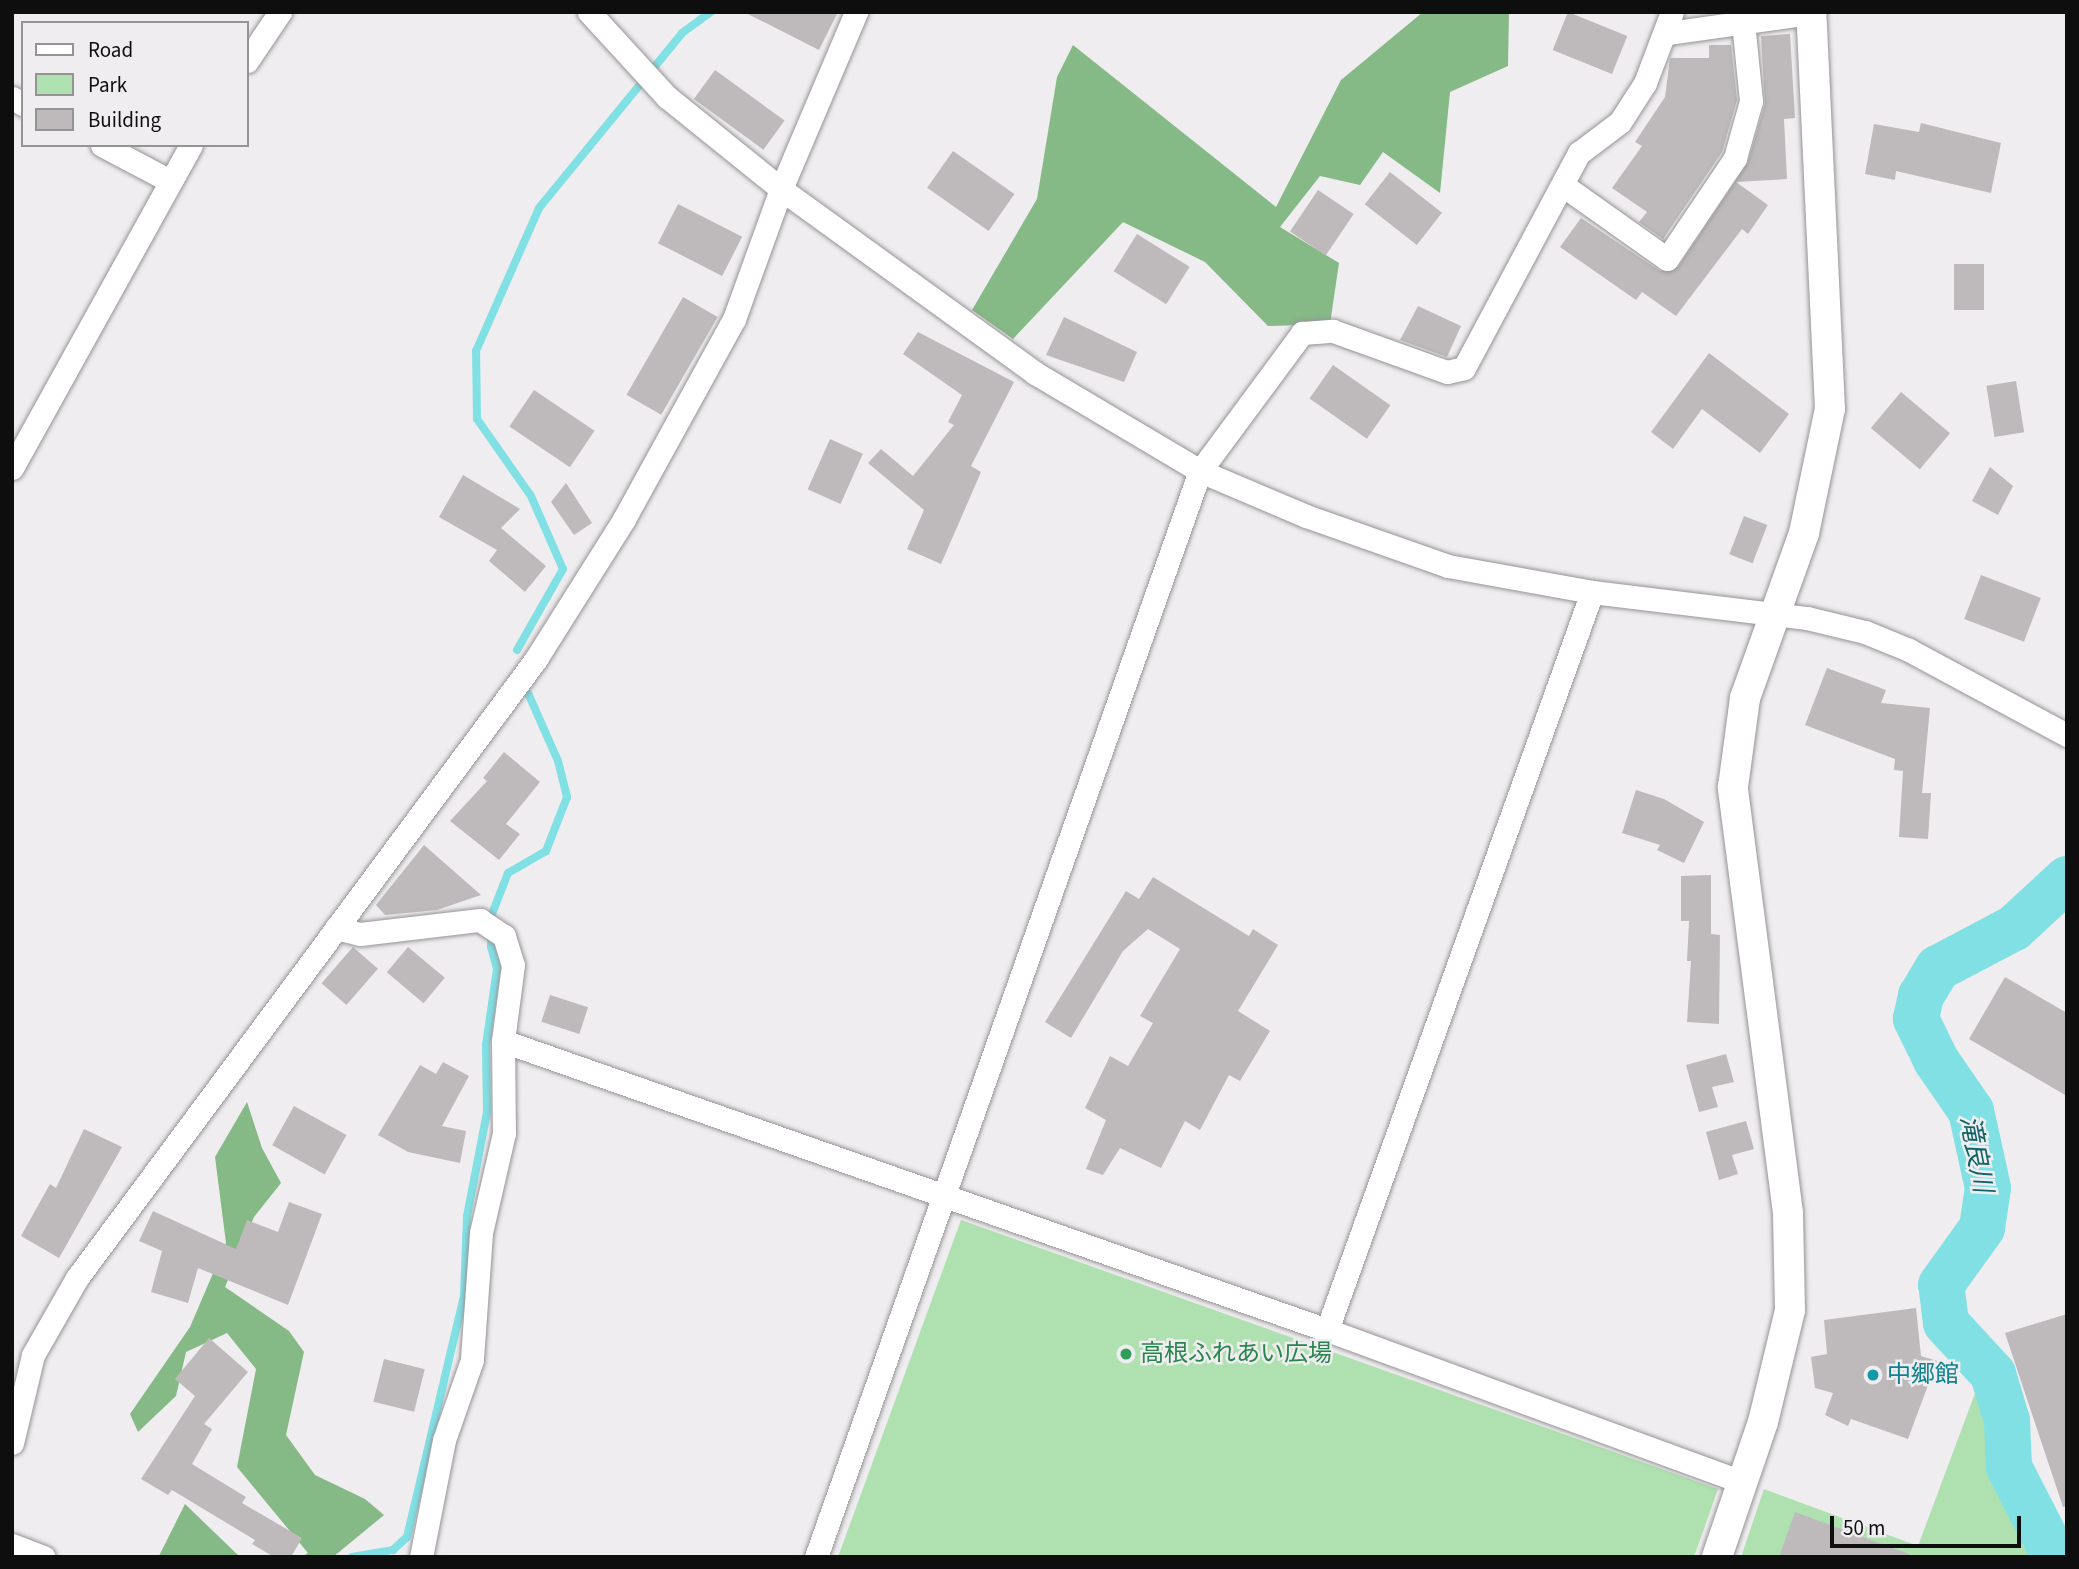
<!DOCTYPE html>
<meta charset="utf-8">
<style>
body{margin:0}
#map{position:relative;width:2079px;height:1569px;overflow:hidden;background:#efedef;font-family:"Source Sans 3","Noto Sans JP",sans-serif}
div>[style]{position:absolute}
[style*='--x']{left:calc(var(--x)*1px);top:calc(var(--y)*1px);width:calc(var(--w)*1px);rotate:calc(var(--a)*1deg)}
.green>*{inset:0;background:#aee1af}
.forest>*{inset:0;background:#85b986}
.stream>*{height:8px;margin:-4px;padding:0 4px;transform-origin:4px;border-radius:4px;background:#80e0e4}
.river>*{height:46px;margin:-23px;padding:0 23px;transform-origin:23px;border-radius:23px;background:#80e0e4}
.building>*{inset:0;background:#bebabb;transform-origin:0 0}
.roads{filter:drop-shadow(0 0 2px #969396) drop-shadow(0 0 2px #969396)}
.minor>*{height:23px;margin:-11.5px;padding:0 11.5px;transform-origin:11.5px;border-radius:11.5px;background:#fff}
.tertiary>*{height:30px;margin:-15px;padding:0 15px;transform-origin:15px;border-radius:15px;background:#fff}
.dots>*{width:19px;height:19px;translate:-50% -50%;box-sizing:border-box;border:4px solid #efedef;border-radius:50%}
span{translate:-50% -50%;white-space:nowrap;text-align:center;line-height:1.15;-webkit-text-stroke:5px #efedef;paint-order:stroke}
.leisure-label{font-size:24px;color:#27864d}
.left{translate:0 -50%;text-align:left}
.culture-label{font-size:24px;color:#0d838f}
.water-label{font-size:26px;color:#116366;font-style:italic}
.frame{position:absolute;inset:0;border:14px solid #0e0e0f;pointer-events:none}
.legend{position:absolute;left:21px;top:21px;width:228px;height:126px;box-sizing:border-box;background:#efedef;border:2px solid #959495;margin:0;padding:9px 12px;list-style:none;font-size:21px;color:#0e0e0f}
.legend li{display:flex;align-items:center;gap:14px;height:35px}
.legend b{width:35px;border:2px solid #959495}
.scale{position:absolute;left:1830px;top:1516px;width:191px;height:32px;box-sizing:border-box;border:4px solid #0e0e0f;border-top:0;padding-left:9px;font-size:21px;line-height:24px;white-space:nowrap;color:#0e0e0f;-webkit-text-stroke:5px #efedef;paint-order:stroke}
</style>
<div id="map">
<div class="green">
<i style="clip-path:polygon(961px 1220px,1718px 1489px,1694px 1557px,838px 1557px)"></i>
<i style="clip-path:polygon(1980px 1380px,1999px 1482px,2034px 1557px,1741px 1557px,1764px 1489px,1918px 1546px)"></i>
</div>
<div class="forest">
<i style="clip-path:polygon(1423px 12px,1509px 12px,1508px 66px,1450px 92px,1440px 193px,1383px 152px,1360px 185px,1320px 176px,1280px 227px,1339px 263px,1330px 324px,1268px 326px,1205px 262px,1123px 222px,1013px 339px,972px 310px,1037px 199px,1057px 77px,1073px 45px,1276px 207px,1341px 80px)"></i>
<i style="clip-path:polygon(247px 1102px,262px 1148px,281px 1183px,254px 1217px,225px 1287px,289px 1331px,304px 1352px,286px 1435px,315px 1475px,365px 1499px,384px 1515px,333px 1557px,302px 1557px,308px 1553px,237px 1467px,256px 1369px,227px 1333px,186px 1352px,176px 1396px,138px 1432px,130px 1414px,190px 1327px,226px 1243px,215px 1157px)"></i>
<i style="clip-path:polygon(185px 1504px,240px 1557px,159px 1556px)"></i>
</div>
<div class="stream">
<i style="--x:517;--y:650;--w:93;--a:-60.4"></i>
<i style="--x:563;--y:569;--w:80;--a:-113.7"></i>
<i style="--x:531;--y:496;--w:94;--a:-125"></i>
<i style="--x:477;--y:419;--w:68;--a:-90.8"></i>
<i style="--x:476;--y:351;--w:156;--a:-66.2"></i>
<i style="--x:539;--y:208;--w:226;--a:-50.7"></i>
<i style="--x:682;--y:33;--w:36;--a:-36"></i>
<i style="--x:352;--y:1557;--w:42;--a:-9.7"></i>
<i style="--x:393;--y:1550;--w:19;--a:-43"></i>
<i style="--x:407;--y:1537;--w:249;--a:-76.7"></i>
<i style="--x:464;--y:1295;--w:79;--a:-87.8"></i>
<i style="--x:467;--y:1216;--w:106;--a:-79.1"></i>
<i style="--x:487;--y:1112;--w:67;--a:-90.9"></i>
<i style="--x:486;--y:1045;--w:77;--a:-81.8"></i>
<i style="--x:497;--y:969;--w:23;--a:-105"></i>
<i style="--x:491;--y:947;--w:33;--a:-88"></i>
<i style="--x:492;--y:914;--w:44;--a:-68.7"></i>
<i style="--x:508;--y:873;--w:44;--a:-30.1"></i>
<i style="--x:546;--y:851;--w:58;--a:-68.7"></i>
<i style="--x:567;--y:797;--w:37;--a:-104"></i>
<i style="--x:558;--y:761;--w:74;--a:-113.8"></i>
</div>
<div class="river">
<i style="--x:2055;--y:1557;--w:101;--a:-117.1"></i>
<i style="--x:2009;--y:1467;--w:46;--a:-92.5"></i>
<i style="--x:2007;--y:1421;--w:49;--a:-106.6"></i>
<i style="--x:1993;--y:1374;--w:69;--a:-132.7"></i>
<i style="--x:1946;--y:1323;--w:38;--a:-97"></i>
<i style="--x:1941;--y:1285;--w:70;--a:-54.3"></i>
<i style="--x:1982;--y:1228;--w:40;--a:-81.5"></i>
<i style="--x:1988;--y:1188;--w:79;--a:-102.4"></i>
<i style="--x:1971;--y:1111;--w:62;--a:-124.5"></i>
<i style="--x:1936;--y:1060;--w:46;--a:-116"></i>
<i style="--x:1916;--y:1019;--w:24;--a:-78"></i>
<i style="--x:1921;--y:996;--w:33;--a:-59"></i>
<i style="--x:1938;--y:968;--w:86;--a:-27.8"></i>
<i style="--x:2014;--y:928;--w:72;--a:-42.8"></i>
</div>
<div class="building">
<i style="clip-path:polygon(744px 12px,838px 12px,819px 50px)"></i>
<i style="left:1568px;top:12px;width:64px;height:41px;rotate:22deg"></i>
<i style="clip-path:polygon(1790px 34px,1795px 118px,1784px 119px,1787px 179px,1736px 182px,1768px 205px,1748px 234px,1742px 229px,1676px 316px,1642px 292px,1636px 300px,1560px 247px,1581px 218px,1660px 271px,1678px 267px,1748px 162px,1765px 104px,1761px 36px)"></i>
<i style="clip-path:polygon(1709px 45px,1731px 45px,1737px 100px,1722px 152px,1663px 239px,1639px 222px,1647px 212px,1612px 188px,1642px 146px,1635px 142px,1665px 97px,1670px 58px,1709px 58px)"></i>
<i style="left:715px;top:70px;width:86px;height:36px;rotate:36deg"></i>
<i style="clip-path:polygon(1921px 123px,2001px 143px,1991px 193px,1896px 171px,1895px 180px,1865px 174px,1874px 124px,1919px 132px)"></i>
<i style="left:953px;top:151px;width:75px;height:45px;rotate:35deg"></i>
<i style="left:1390px;top:172px;width:66px;height:41px;rotate:38deg"></i>
<i style="left:1318px;top:190px;width:43px;height:50px;rotate:34deg"></i>
<i style="left:678px;top:204px;width:72px;height:44px;rotate:27deg"></i>
<i style="left:1137px;top:234px;width:62px;height:44px;rotate:32deg"></i>
<i style="left:1954px;top:264px;width:30px;height:46px"></i>
<i style="left:683px;top:297px;width:40px;height:113px;rotate:30deg"></i>
<i style="clip-path:polygon(1418px 306px,1461px 326px,1447px 357px,1400px 340px)"></i>
<i style="clip-path:polygon(1064px 317px,1137px 352px,1124px 382px,1046px 355px)"></i>
<i style="clip-path:polygon(918px 332px,1014px 382px,971px 466px,981px 472px,941px 564px,907px 549px,924px 510px,868px 463px,881px 449px,913px 476px,954px 425px,948px 422px,962px 395px,903px 354px)"></i>
<i style="clip-path:polygon(1709px 353px,1789px 414px,1760px 453px,1702px 409px,1673px 449px,1651px 432px)"></i>
<i style="left:1333px;top:365px;width:70px;height:41px;rotate:35deg"></i>
<i style="left:2016px;top:381px;width:52px;height:30px;rotate:81deg"></i>
<i style="left:534px;top:390px;width:73px;height:44px;rotate:34deg"></i>
<i style="left:1901px;top:392px;width:64px;height:47px;rotate:40deg"></i>
<i style="left:830px;top:439px;width:36px;height:55px;rotate:24deg"></i>
<i style="clip-path:polygon(1990px 467px,2013px 486px,1998px 515px,1972px 501px)"></i>
<i style="clip-path:polygon(463px 475px,520px 509px,501px 528px,546px 566px,525px 592px,489px 561px,497px 550px,439px 517px)"></i>
<i style="clip-path:polygon(566px 483px,592px 523px,574px 535px,551px 502px)"></i>
<i style="left:1744px;top:516px;width:25px;height:41px;rotate:21deg"></i>
<i style="left:1981px;top:575px;width:64px;height:47px;rotate:21deg"></i>
<i style="clip-path:polygon(1827px 668px,1886px 690px,1881px 703px,1930px 708px,1922px 793px,1931px 793px,1928px 839px,1899px 837px,1903px 771px,1894px 770px,1895px 759px,1805px 725px)"></i>
<i style="clip-path:polygon(504px 752px,540px 782px,506px 824px,520px 834px,499px 860px,450px 821px,487px 781px,483px 778px)"></i>
<i style="clip-path:polygon(1636px 790px,1664px 799px,1704px 822px,1684px 863px,1657px 850px,1660px 845px,1622px 833px)"></i>
<i style="clip-path:polygon(424px 845px,481px 895px,437px 910px,385px 915px,376px 905px)"></i>
<i style="clip-path:polygon(1711px 875px,1711px 934px,1720px 935px,1719px 1024px,1687px 1022px,1691px 961px,1687px 961px,1689px 921px,1681px 921px,1681px 876px)"></i>
<i style="clip-path:polygon(1153px 877px,1249px 936px,1253px 929px,1278px 945px,1238px 1011px,1270px 1031px,1240px 1081px,1229px 1075px,1200px 1130px,1185px 1121px,1161px 1168px,1120px 1148px,1103px 1175px,1086px 1169px,1106px 1120px,1085px 1108px,1110px 1056px,1128px 1066px,1153px 1023px,1140px 1016px,1180px 949px,1148px 929px,1123px 951px,1071px 1038px,1045px 1022px,1126px 891px,1139px 899px)"></i>
<i style="left:353px;top:947px;width:33px;height:48px;rotate:41deg"></i>
<i style="left:408px;top:947px;width:48px;height:33px;rotate:40deg"></i>
<i style="clip-path:polygon(2005px 977px,2067px 1013px,2067px 1096px,1969px 1039px)"></i>
<i style="left:550px;top:995px;width:40px;height:28px;rotate:18deg"></i>
<i style="clip-path:polygon(1726px 1054px,1734px 1082px,1712px 1087px,1718px 1107px,1699px 1112px,1686px 1065px)"></i>
<i style="clip-path:polygon(443px 1062px,469px 1076px,442px 1126px,466px 1131px,460px 1163px,408px 1152px,378px 1135px,420px 1065px,436px 1074px)"></i>
<i style="left:294px;top:1106px;width:60px;height:45px;rotate:29deg"></i>
<i style="clip-path:polygon(1746px 1121px,1754px 1149px,1732px 1155px,1738px 1174px,1719px 1180px,1706px 1132px)"></i>
<i style="clip-path:polygon(84px 1129px,122px 1147px,59px 1258px,21px 1236px,50px 1184px,56px 1188px)"></i>
<i style="clip-path:polygon(289px 1202px,322px 1214px,288px 1305px,198px 1268px,188px 1303px,151px 1292px,162px 1251px,139px 1241px,153px 1211px,236px 1249px,247px 1220px,278px 1232px)"></i>
<i style="clip-path:polygon(1916px 1308px,1921px 1356px,1937px 1361px,1908px 1439px,1851px 1419px,1848px 1426px,1825px 1415px,1833px 1393px,1815px 1388px,1811px 1357px,1827px 1354px,1824px 1320px)"></i>
<i style="clip-path:polygon(2067px 1314px,2067px 1506px,2063px 1507px,2005px 1333px)"></i>
<i style="clip-path:polygon(209px 1338px,248px 1372px,204px 1424px,212px 1429px,192px 1464px,246px 1497px,242px 1503px,302px 1538px,291px 1557px,274px 1557px,252px 1544px,255px 1540px,172px 1490px,168px 1495px,141px 1479px,195px 1396px,175px 1379px)"></i>
<i style="left:384px;top:1359px;width:42px;height:44px;rotate:14deg"></i>
<i style="clip-path:polygon(1795px 1512px,1909px 1554px,1909px 1557px,1779px 1557px)"></i>
</div>
<div class="roads">
<div class="minor">
<i style="--x:589;--y:12;--w:115;--a:47.5"></i>
<i style="--x:667;--y:97;--w:146;--a:38.9"></i>
<i style="--x:781;--y:189;--w:314;--a:35.9"></i>
<i style="--x:1035;--y:373;--w:192;--a:30.7"></i>
<i style="--x:1200;--y:471;--w:115;--a:23"></i>
<i style="--x:1306;--y:516;--w:151;--a:19.4"></i>
<i style="--x:1448;--y:566;--w:146;--a:10.2"></i>
<i style="--x:1592;--y:592;--w:217;--a:6.9"></i>
<i style="--x:1807;--y:618;--w:60;--a:13.6"></i>
<i style="--x:1865;--y:632;--w:48;--a:22.2"></i>
<i style="--x:1909;--y:650;--w:179;--a:28.3"></i>
<i style="--x:1668;--y:33;--w:144;--a:-8"></i>
<i style="--x:247;--y:61;--w:59;--a:-56"></i>
<i style="--x:12;--y:98;--w:13;--a:29"></i>
<i style="--x:102;--y:145;--w:75;--a:27.9"></i>
<i style="--x:1564;--y:186;--w:126;--a:35.3"></i>
<i style="--x:1667;--y:259;--w:122;--a:-56"></i>
<i style="--x:1735;--y:158;--w:59;--a:-74.3"></i>
<i style="--x:1751;--y:101;--w:79;--a:-95.8"></i>
<i style="--x:12;--y:468;--w:369;--a:-61"></i>
<i style="--x:336;--y:928;--w:25;--a:14"></i>
<i style="--x:360;--y:934;--w:121;--a:-6.7"></i>
<i style="--x:480;--y:920;--w:29;--a:34"></i>
<i style="--x:504;--y:936;--w:30;--a:73"></i>
<i style="--x:513;--y:965;--w:77;--a:97.5"></i>
<i style="--x:503;--y:1041;--w:92;--a:89.4"></i>
<i style="--x:504;--y:1133;--w:103;--a:103"></i>
<i style="--x:481;--y:1233;--w:127;--a:94.1"></i>
<i style="--x:472;--y:1360;--w:85;--a:109.3"></i>
<i style="--x:444;--y:1440;--w:119;--a:101.1"></i>
<i style="--x:503;--y:1041;--w:873;--a:19.33"></i>
<i style="--x:1327;--y:1330;--w:443;--a:20.1"></i>
<i style="--x:1327;--y:1330;--w:784;--a:-70.25"></i>
<i style="--x:12;--y:1443;--w:90;--a:-76.6"></i>
<i style="--x:33;--y:1355;--w:89;--a:-60.3"></i>
<i style="--x:77;--y:1278;--w:771;--a:-53.44"></i>
<i style="--x:536;--y:659;--w:165;--a:-57.8"></i>
<i style="--x:624;--y:519;--w:228;--a:-61.2"></i>
<i style="--x:734;--y:319;--w:138;--a:-70.1"></i>
<i style="--x:781;--y:189;--w:192;--a:-67"></i>
<i style="--x:12;--y:1545;--w:34;--a:21"></i>
<i style="--x:816;--y:1557;--w:1152;--a:-70.53"></i>
<i style="--x:1200;--y:471;--w:172;--a:-53.5"></i>
<i style="--x:1302;--y:333;--w:31;--a:-4"></i>
<i style="--x:1333;--y:331;--w:121;--a:19.8"></i>
<i style="--x:1447;--y:372;--w:17;--a:-13"></i>
<i style="--x:1464;--y:368;--w:244;--a:-61.9"></i>
<i style="--x:1579;--y:153;--w:51;--a:-37.1"></i>
<i style="--x:1620;--y:122;--w:46;--a:-57.3"></i>
<i style="--x:1645;--y:83;--w:76;--a:-69.2"></i>
</div>
<div class="tertiary">
<i style="--x:1717;--y:1557;--w:143;--a:-71.2"></i>
<i style="--x:1763;--y:1422;--w:115;--a:-76.4"></i>
<i style="--x:1790;--y:1310;--w:97;--a:-91.2"></i>
<i style="--x:1788;--y:1213;--w:430;--a:-97.4"></i>
<i style="--x:1733;--y:787;--w:90;--a:-82.3"></i>
<i style="--x:1745;--y:698;--w:175;--a:-70.3"></i>
<i style="--x:1804;--y:533;--w:127;--a:-78.2"></i>
<i style="--x:1830;--y:409;--w:397;--a:-92.7"></i>
</div>
</div>
<div class="dots">
<i style="left:1126px;top:1354px;background:#2e9e5b"></i>
<i style="left:1873px;top:1375px;background:#0f9aa8"></i>
</div>
<div class="leisure-label">
<span class="left" style="left:1140px;top:1354px">高根ふれあい広場</span>
</div>
<div class="culture-label">
<span class="left" style="left:1887px;top:1375px">中郷館</span>
</div>
<div class="water-label">
<span style="left:1976px;top:1154px;rotate:79deg">滝良川</span>
</div>
<div class="frame"></div>
<ul class="legend">
<li><b style="height:9px;background:#fff"></b>Road</li>
<li><b style="height:19px;background:#aee1af"></b>Park</li>
<li><b style="height:19px;background:#bebabb"></b>Building</li>
</ul>
<div class="scale">50 m</div>
</div>
